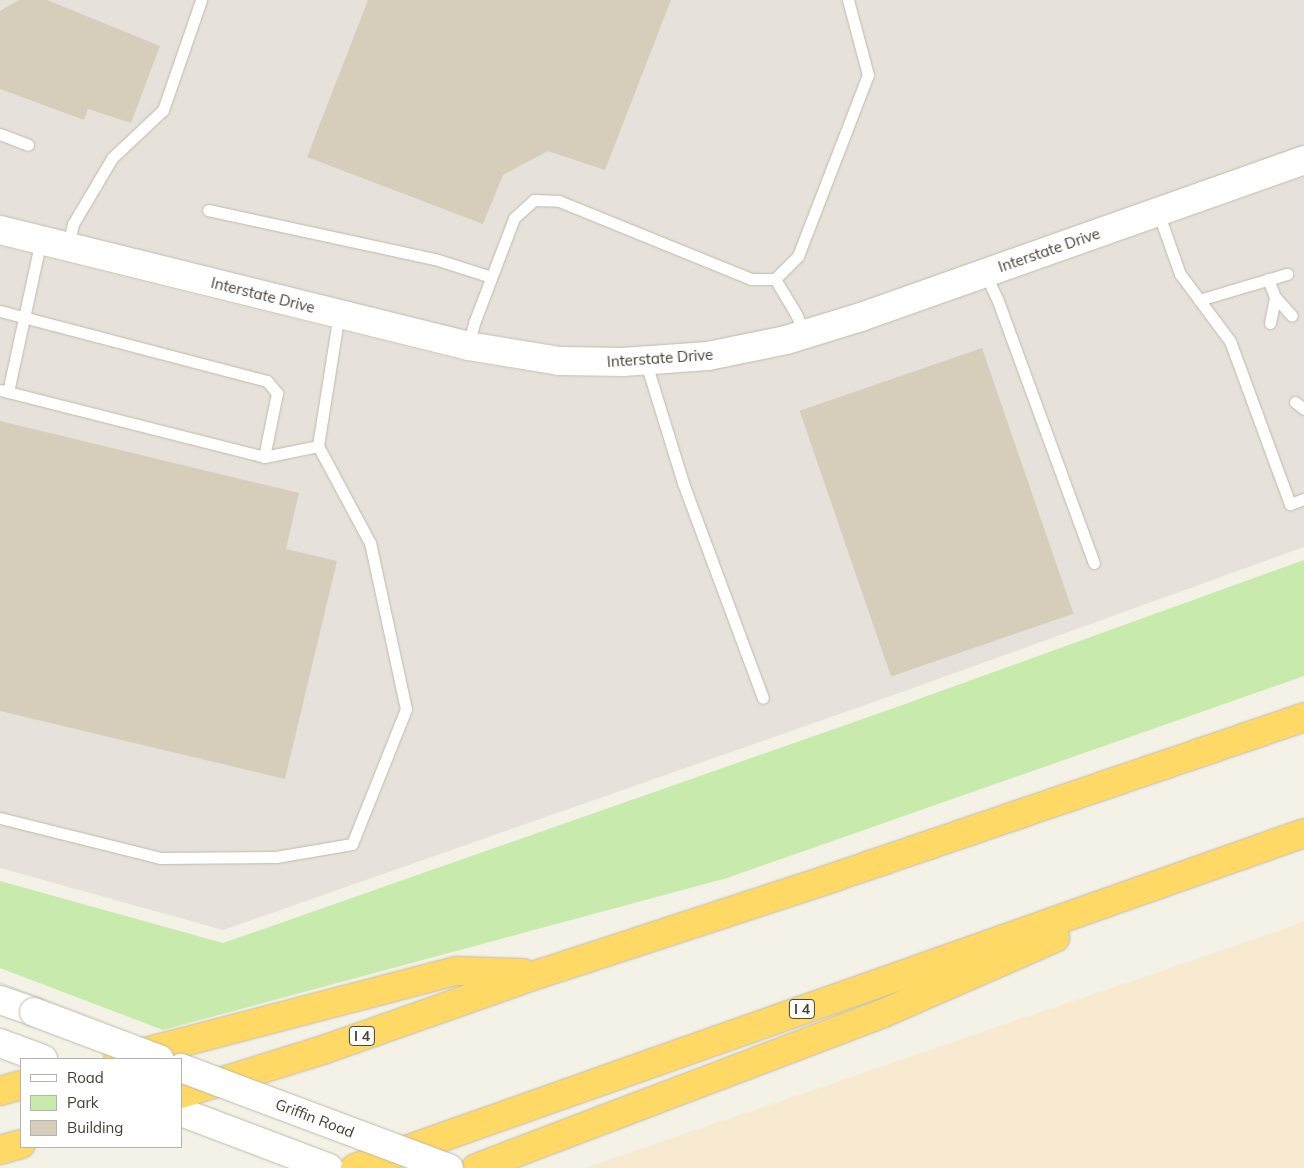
<!DOCTYPE html>
<style>
body{margin:0}
#map{position:relative;width:1304px;height:1168px;overflow:hidden;background:#f4f1e6;font-family:Mulish,sans-serif}
div>[style]{position:absolute}
[style*='--x']{left:calc(var(--x)*1px);top:calc(var(--y)*1px);width:calc(var(--w)*1px);rotate:calc(var(--a)*1deg)}
.commercial>*{inset:0;background:#f7ead0}
.industrial>*{inset:0;background:#e6e2db}
.green>*{inset:0;background:#c9eaad}
.building>*{inset:0;background:#d6cebb;transform-origin:0 0}
.roads{filter:drop-shadow(0 0 1px #c0baa8) drop-shadow(0 0 1px #c0baa8)}
.service>*{height:11px;margin:-5.5px;padding:0 5.5px;transform-origin:5.5px;border-radius:5.5px;background:#fff}
.tertiary>*{height:28px;margin:-14px;padding:0 14px;transform-origin:14px;border-radius:14px;background:#fff}
.motorway>*{height:28px;margin:-14px;padding:0 14px;transform-origin:14px;border-radius:14px;background:#ffd966}
.bridges{filter:drop-shadow(0 0 1px #c0baa8) drop-shadow(0 0 1px #c0baa8)}
.tertiary-bridge>*{height:28px;margin:-14px;padding:0 14px;transform-origin:14px;border-radius:14px;background:#fff}
span{translate:-50% -50%;white-space:nowrap;text-align:center;line-height:1.15;-webkit-text-stroke:5px #fff;paint-order:stroke}
.shield-label span{padding:1px 4px;background:#fff;border:1px solid;border-radius:4px;-webkit-text-stroke-width:0}
.shield-label{font-size:14px;color:#474135;font-weight:700}
.street-label{font-size:15px;color:#474135}
.legend{position:absolute;left:20px;top:1058px;width:162px;height:90px;box-sizing:border-box;background:#fff;border:1px solid #b5b3ae;margin:0;padding:6px 9px;list-style:none;font-size:15px;color:#474135}
.legend li{display:flex;align-items:center;gap:10px;height:25px}
.legend b{width:25px;border:1px solid #b5b3ae}
</style>
<div id="map">
<div class="commercial">
<i style="clip-path:polygon(1304px 922px,1304px 1168px,585px 1168px)"></i>
</div>
<div class="industrial">
<i style="clip-path:polygon(0 0,1304px 0,1304px 146px,858px 303px,784px 326px,707px 342px,624px 348px,562px 346px,471px 332px,0 215px)"></i>
<i style="clip-path:polygon(1304px 176px,1304px 547px,891px 696px,223px 930px,0 868px,0 246px,464px 361px,559px 376px,623px 377px,708px 370px,787px 355px,864px 331px)"></i>
<i style="clip-path:polygon(0 982px,131px 1031px,0 984px)"></i>
</div>
<div class="green">
<i style="clip-path:polygon(1304px 560px,1304px 676px,727px 878px,163px 1030px,0 968px,0 881px,223px 943px,894px 708px)"></i>
</div>
<div class="building">
<i style="clip-path:polygon(19px 0,47px 0,160px 46px,131px 123px,88px 109px,84px 120px,0 89px,0 11px)"></i>
<i style="clip-path:polygon(368px 0,671px 0,605px 170px,548px 151px,503px 175px,483px 224px,307px 157px)"></i>
<i style="left:982px;top:348px;width:281px;height:193px;rotate:71deg"></i>
<i style="clip-path:polygon(0 421px,299px 493px,286px 549px,337px 561px,285px 779px,0 711px)"></i>
</div>
<div class="roads">
<div class="service">
<i style="--x:0;--y:134;--w:30;--a:21"></i>
<i style="--x:208;--y:210;--w:232;--a:12.2"></i>
<i style="--x:435;--y:259;--w:59;--a:17.8"></i>
<i style="--x:1158;--y:212;--w:66;--a:70.5"></i>
<i style="--x:1180;--y:274;--w:84;--a:53.3"></i>
<i style="--x:1230;--y:341;--w:174;--a:69.8"></i>
<i style="--x:1290;--y:504;--w:15;--a:-20"></i>
<i style="--x:68;--y:247;--w:24;--a:-78"></i>
<i style="--x:73;--y:224;--w:77;--a:-59.4"></i>
<i style="--x:112;--y:158;--w:70;--a:-43.3"></i>
<i style="--x:163;--y:110;--w:116;--a:-70.9"></i>
<i style="--x:985;--y:273;--w:31;--a:65"></i>
<i style="--x:998;--y:301;--w:279;--a:69.9"></i>
<i style="--x:775;--y:279;--w:41;--a:59"></i>
<i style="--x:796;--y:314;--w:22;--a:66"></i>
<i style="--x:1268;--y:279;--w:19;--a:69"></i>
<i style="--x:1275;--y:297;--w:25;--a:48"></i>
<i style="--x:1199;--y:300;--w:92;--a:-16.5"></i>
<i style="--x:0;--y:311;--w:276;--a:14.7"></i>
<i style="--x:267;--y:381;--w:16;--a:50"></i>
<i style="--x:277;--y:393;--w:65;--a:101.5"></i>
<i style="--x:1270;--y:323;--w:26;--a:-79"></i>
<i style="--x:468;--y:346;--w:24;--a:-75"></i>
<i style="--x:474;--y:323;--w:112;--a:-69.1"></i>
<i style="--x:514;--y:218;--w:27;--a:-42"></i>
<i style="--x:534;--y:200;--w:25;--a:2"></i>
<i style="--x:559;--y:201;--w:207;--a:22.1"></i>
<i style="--x:751;--y:279;--w:24;--a:0"></i>
<i style="--x:775;--y:279;--w:33;--a:-45"></i>
<i style="--x:798;--y:256;--w:194;--a:-68.9"></i>
<i style="--x:868;--y:75;--w:78;--a:-104.9"></i>
<i style="--x:645;--y:360;--w:129;--a:72.8"></i>
<i style="--x:683;--y:483;--w:229;--a:69.6"></i>
<i style="--x:0;--y:390;--w:8;--a:14"></i>
<i style="--x:8;--y:392;--w:156;--a:-77.8"></i>
<i style="--x:8;--y:392;--w:264;--a:14.2"></i>
<i style="--x:264;--y:457;--w:55;--a:-11.5"></i>
<i style="--x:318;--y:446;--w:134;--a:-81"></i>
<i style="--x:1295;--y:402;--w:11;--a:38"></i>
<i style="--x:0;--y:818;--w:165;--a:14"></i>
<i style="--x:160;--y:858;--w:116;--a:-0.5"></i>
<i style="--x:276;--y:857;--w:77;--a:-9.7"></i>
<i style="--x:352;--y:844;--w:145;--a:-68.2"></i>
<i style="--x:406;--y:709;--w:170;--a:-102.2"></i>
<i style="--x:370;--y:543;--w:110;--a:-118.2"></i>
</div>
<div class="tertiary">
<i style="--x:0;--y:230;--w:482;--a:13.9"></i>
<i style="--x:468;--y:346;--w:93;--a:9.3"></i>
<i style="--x:560;--y:361;--w:63;--a:0.9"></i>
<i style="--x:623;--y:362;--w:85;--a:-4"></i>
<i style="--x:708;--y:356;--w:80;--a:-11.6"></i>
<i style="--x:786;--y:340;--w:78;--a:-17"></i>
<i style="--x:861;--y:317;--w:470;--a:-19.5"></i>
<i style="--x:0;--y:1000;--w:36;--a:19"></i>
<i style="--x:0;--y:1043;--w:46;--a:20.4"></i>
<i style="--x:181;--y:1112;--w:158;--a:20.7"></i>
</div>
<div class="motorway">
<i style="--x:118;--y:1059;--w:350;--a:-14.6"></i>
<i style="--x:457;--y:971;--w:66;--a:1.7"></i>
<i style="--x:0;--y:1091;--w:22;--a:-16"></i>
<i style="--x:181;--y:1094;--w:149;--a:-17.2"></i>
<i style="--x:323;--y:1050;--w:232;--a:-19.4"></i>
<i style="--x:542;--y:973;--w:305;--a:-18.1"></i>
<i style="--x:832;--y:878;--w:499;--a:-18.8"></i>
<i style="--x:0;--y:1150;--w:22;--a:-16"></i>
<i style="--x:355;--y:1168;--w:1006;--a:-19.44"></i>
<i style="--x:476;--y:1168;--w:436;--a:-20.8"></i>
<i style="--x:884;--y:1013;--w:187;--a:-23.7"></i>
</div>
</div>
<div class="bridges">
<div class="tertiary-bridge">
<i style="--x:34;--y:1012;--w:134;--a:20.6"></i>
<i style="--x:181;--y:1068;--w:286;--a:20.5"></i>
</div>
</div>
<div class="shield-label">
<span style="left:802px;top:1009px">I 4</span>
<span style="left:362px;top:1036px">I 4</span>
</div>
<div class="street-label">
<span style="left:1049px;top:250px;rotate:-19deg">Interstate Drive</span>
<span style="left:263px;top:295px;rotate:14deg">Interstate Drive</span>
<span style="left:660px;top:358px;rotate:-4deg">Interstate Drive</span>
<span style="left:315px;top:1118px;rotate:21deg">Griffin Road</span>
</div>
<ul class="legend">
<li><b style="height:6px;background:#fff"></b>Road</li>
<li><b style="height:14px;background:#c9eaad"></b>Park</li>
<li><b style="height:14px;background:#d6cebb"></b>Building</li>
</ul>
</div>
